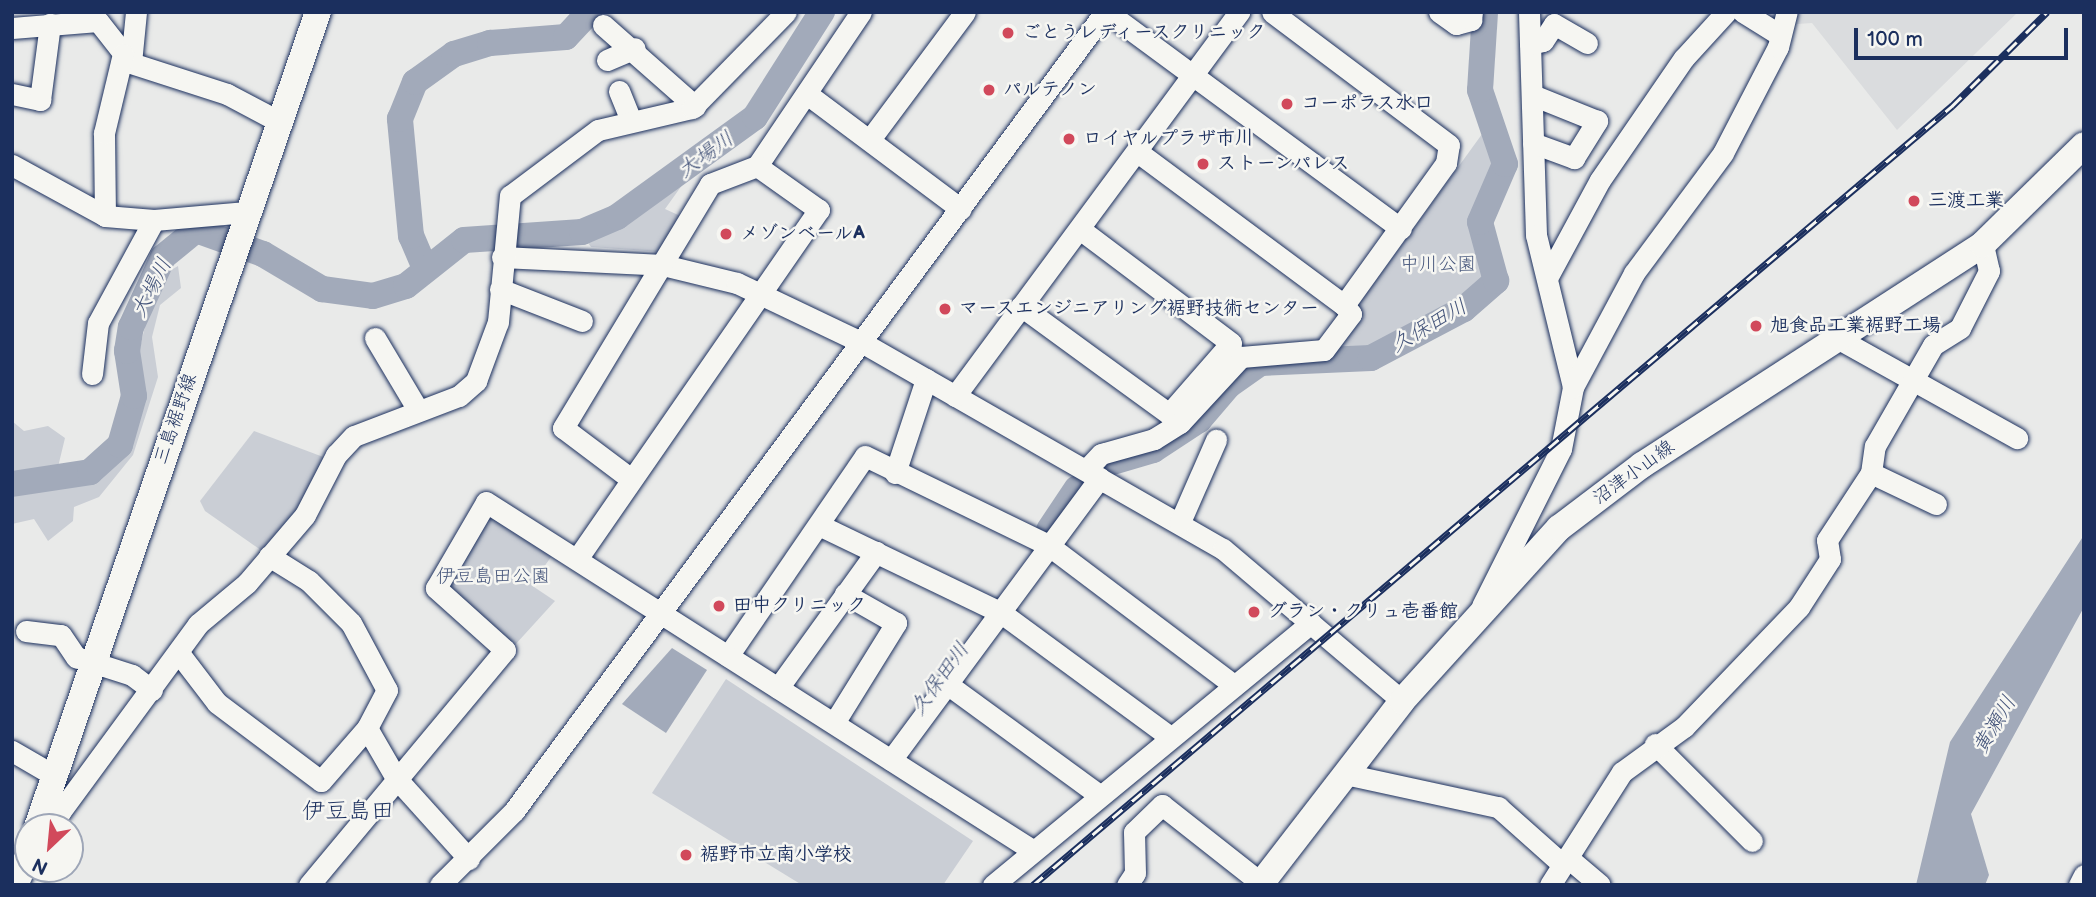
<!DOCTYPE html>
<meta charset="utf-8">
<style>
body{margin:0}
#map{position:relative;width:2096px;height:897px;overflow:hidden;background:#e9eae9;font-family:"Balsamiq Sans","Klee One",sans-serif}
div>[style]{position:absolute}
[style*='--x']{left:calc(var(--x)*1px);top:calc(var(--y)*1px);width:calc(var(--w)*1px);rotate:calc(var(--a)*1deg)}
.built>*{inset:0;background:#dadcde}
.green>*{inset:0;background:#caced5}
.water>*{inset:0;background:#a2aaba}
.river>*{height:26px;margin:-13px;padding:0 13px;transform-origin:13px;border-radius:13px;background:#a2aaba}
.roads{filter:drop-shadow(0 0 2px #1b2f5e) drop-shadow(0 0 2px #1b2f5e)}
.minor>*{height:21px;margin:-10.5px;padding:0 10.5px;transform-origin:10.5px;border-radius:10.5px;background:#f6f6f2}
.major>*{height:26px;margin:-13px;padding:0 13px;transform-origin:13px;border-radius:13px;background:#f6f6f2}
.rail>*{height:7px;margin-top:-3.5px;transform-origin:0;background:repeating-linear-gradient(90deg,#f6f6f2 0 13px,#1b2f5e 0 26px);box-sizing:border-box;border-block:2px solid #1b2f5e}
.dots>*{width:19px;height:19px;translate:-50% -50%;box-sizing:border-box;border:4px solid #f6f6f2;border-radius:50%}
span{translate:-50% -50%;white-space:nowrap;text-align:center;line-height:1.15;-webkit-text-stroke:5px #f6f6f2;paint-order:stroke}
.poi-label{font-size:19px;color:#1b2f5e;font-weight:700}
.left{translate:0 -50%;text-align:left}
.park-label{font-size:19px;color:#47577c}
.street-label{font-size:19px;color:#1b2f5e}
.water-label{font-size:21px;color:#44547a;font-style:italic}
.quarter-label{font-size:23px;color:#1b2f5e}
.frame{position:absolute;inset:0;border:14px solid #1b2f5e;pointer-events:none}
.north{position:absolute;left:14px;top:813px;width:70px;height:70px;box-sizing:border-box;background:#f6f6f2;border:2px solid #9ea6b7;border-radius:50%;rotate:206deg;font-size:19px;font-weight:700;line-height:28px;text-align:center;color:#1b2f5e}
.north::after{content:'';display:block;margin:auto;width:24px;height:32px;background:#d1495b;clip-path:polygon(50% 0,100% 100%,50% 72%,0 100%)}
.scale{position:absolute;left:1854px;top:28px;width:214px;height:32px;box-sizing:border-box;border:4px solid #1b2f5e;border-top:0;padding-left:9px;font-size:21px;line-height:24px;white-space:nowrap;color:#1b2f5e;-webkit-text-stroke:5px #f6f6f2;paint-order:stroke}
</style>
<div id="map">
<div class="built">
<i style="clip-path:polygon(1759px 12px,2018px 12px,1897px 130px,1812px 23px,1783px 25px)"></i>
</div>
<div class="green">
<i style="clip-path:polygon(1485px 130px,1498px 158px,1473px 228px,1475px 247px,1488px 269px,1486px 280px,1367px 352px,1334px 351px,1356px 308px)"></i>
<i style="clip-path:polygon(690px 174px,665px 209px,687px 219px,662px 252px,591px 247px,586px 240px)"></i>
<i style="clip-path:polygon(178px 266px,181px 288px,160px 305px,152px 337px,158px 377px,133px 455px,99px 497px,74px 507px,73px 521px,48px 541px,34px 519px,12px 524px,12px 497px,104px 473px,122px 425px,156px 279px)"></i>
<i style="clip-path:polygon(12px 421px,24px 431px,48px 426px,65px 438px,58px 467px,12px 479px)"></i>
<i style="clip-path:polygon(254px 431px,326px 458px,315px 490px,265px 553px,205px 511px,200px 501px)"></i>
<i style="clip-path:polygon(485px 514px,556px 550px,531px 585px,555px 601px,514px 646px,443px 585px)"></i>
<i style="clip-path:polygon(726px 679px,973px 841px,943px 885px,802px 885px,652px 793px)"></i>
</div>
<div class="water">
<i style="clip-path:polygon(2084px 535px,2084px 607px,1971px 814px,1989px 875px,1985px 885px,1916px 885px,1950px 742px)"></i>
<i style="clip-path:polygon(672px 648px,707px 670px,666px 733px,622px 704px)"></i>
</div>
<div class="river">
<i style="--x:424;--y:266;--w:33;--a:-113"></i>
<i style="--x:411;--y:236;--w:118;--a:-95.4"></i>
<i style="--x:400;--y:119;--w:40;--a:-68"></i>
<i style="--x:415;--y:82;--w:48;--a:-35.7"></i>
<i style="--x:454;--y:54;--w:38;--a:-17"></i>
<i style="--x:490;--y:43;--w:76;--a:-4.5"></i>
<i style="--x:566;--y:37;--w:34;--a:-47"></i>
<i style="--x:1109;--y:463;--w:46;--a:-16.5"></i>
<i style="--x:1153;--y:450;--w:55;--a:-33.1"></i>
<i style="--x:1199;--y:420;--w:46;--a:-49.4"></i>
<i style="--x:1229;--y:385;--w:39;--a:-35"></i>
<i style="--x:1261;--y:363;--w:110;--a:-2.6"></i>
<i style="--x:1371;--y:358;--w:105;--a:-27.8"></i>
<i style="--x:1464;--y:309;--w:43;--a:-41.2"></i>
<i style="--x:1496;--y:281;--w:61;--a:-105.2"></i>
<i style="--x:1480;--y:222;--w:63;--a:-66.7"></i>
<i style="--x:1505;--y:164;--w:78;--a:-108.7"></i>
<i style="--x:1480;--y:90;--w:78;--a:-86.3"></i>
<i style="--x:12;--y:484;--w:79;--a:-8.7"></i>
<i style="--x:90;--y:472;--w:40;--a:-42"></i>
<i style="--x:120;--y:445;--w:51;--a:-74.1"></i>
<i style="--x:134;--y:396;--w:46;--a:-98.8"></i>
<i style="--x:127;--y:351;--w:24;--a:-81"></i>
<i style="--x:131;--y:327;--w:77;--a:-65.4"></i>
<i style="--x:163;--y:257;--w:43;--a:-39.3"></i>
<i style="--x:196;--y:230;--w:71;--a:19.7"></i>
<i style="--x:263;--y:254;--w:69;--a:30.7"></i>
<i style="--x:322;--y:289;--w:51;--a:7.8"></i>
<i style="--x:373;--y:296;--w:34;--a:-17"></i>
<i style="--x:406;--y:286;--w:74;--a:-38.4"></i>
<i style="--x:464;--y:240;--w:118;--a:-3.9"></i>
<i style="--x:582;--y:232;--w:38;--a:-23"></i>
<i style="--x:617;--y:217;--w:170;--a:-35.9"></i>
<i style="--x:755;--y:117;--w:125;--a:-57.5"></i>
<i style="--x:1049;--y:530;--w:50;--a:-56.3"></i>
</div>
<div class="roads">
<div class="minor">
<i style="--x:1107;--y:12;--w:365;--a:36.4"></i>
<i style="--x:1439;--y:12;--w:21;--a:35"></i>
<i style="--x:1456;--y:24;--w:16;--a:-15"></i>
<i style="--x:1471;--y:20;--w:8;--a:-83"></i>
<i style="--x:1529;--y:12;--w:223;--a:88.2"></i>
<i style="--x:1536;--y:235;--w:156;--a:76.3"></i>
<i style="--x:1743;--y:12;--w:44;--a:31.9"></i>
<i style="--x:603;--y:25;--w:123;--a:41.4"></i>
<i style="--x:12;--y:28;--w:86;--a:-4.7"></i>
<i style="--x:98;--y:21;--w:53;--a:51.8"></i>
<i style="--x:131;--y:63;--w:101;--a:17.9"></i>
<i style="--x:227;--y:94;--w:58;--a:27.9"></i>
<i style="--x:1530;--y:44;--w:13;--a:-13"></i>
<i style="--x:1543;--y:41;--w:20;--a:-57"></i>
<i style="--x:1554;--y:24;--w:38;--a:30"></i>
<i style="--x:607;--y:60;--w:30;--a:-23"></i>
<i style="--x:131;--y:63;--w:51;--a:-84.4"></i>
<i style="--x:619;--y:91;--w:29;--a:68"></i>
<i style="--x:12;--y:94;--w:29;--a:12"></i>
<i style="--x:40;--y:100;--w:77;--a:-82.5"></i>
<i style="--x:807;--y:94;--w:192;--a:36.8"></i>
<i style="--x:871;--y:138;--w:157;--a:-53.3"></i>
<i style="--x:1533;--y:143;--w:44;--a:20.1"></i>
<i style="--x:1574;--y:158;--w:44;--a:-58.1"></i>
<i style="--x:1597;--y:121;--w:67;--a:-158"></i>
<i style="--x:1139;--y:153;--w:255;--a:36.6"></i>
<i style="--x:1344;--y:305;--w:175;--a:-54.3"></i>
<i style="--x:1446;--y:163;--w:18;--a:-81"></i>
<i style="--x:1449;--y:145;--w:221;--a:-143.1"></i>
<i style="--x:12;--y:165;--w:106;--a:28.7"></i>
<i style="--x:105;--y:216;--w:49;--a:4.7"></i>
<i style="--x:154;--y:220;--w:93;--a:-4.9"></i>
<i style="--x:105;--y:216;--w:83;--a:-90.7"></i>
<i style="--x:104;--y:133;--w:81;--a:-76.5"></i>
<i style="--x:502;--y:257;--w:161;--a:2.8"></i>
<i style="--x:663;--y:265;--w:76;--a:13.7"></i>
<i style="--x:737;--y:283;--w:140;--a:25.5"></i>
<i style="--x:863;--y:343;--w:415;--a:29.8"></i>
<i style="--x:1223;--y:549;--w:235;--a:40.3"></i>
<i style="--x:1547;--y:278;--w:111;--a:-61.6"></i>
<i style="--x:1600;--y:180;--w:148;--a:-55.5"></i>
<i style="--x:1684;--y:58;--w:62;--a:-47.6"></i>
<i style="--x:500;--y:289;--w:88;--a:21.3"></i>
<i style="--x:1021;--y:306;--w:183;--a:36.1"></i>
<i style="--x:1169;--y:414;--w:94;--a:-48.9"></i>
<i style="--x:1231;--y:343;--w:188;--a:-143"></i>
<i style="--x:375;--y:338;--w:84;--a:59.2"></i>
<i style="--x:1839;--y:339;--w:204;--a:29.1"></i>
<i style="--x:92;--y:374;--w:51;--a:-83.3"></i>
<i style="--x:98;--y:323;--w:117;--a:-61.5"></i>
<i style="--x:955;--y:396;--w:478;--a:-53.5"></i>
<i style="--x:1086;--y:470;--w:22;--a:-47"></i>
<i style="--x:1101;--y:454;--w:55;--a:-15.8"></i>
<i style="--x:1154;--y:439;--w:31;--a:-32"></i>
<i style="--x:1180;--y:423;--w:90;--a:-47.3"></i>
<i style="--x:1241;--y:357;--w:83;--a:-4.8"></i>
<i style="--x:1324;--y:350;--w:45;--a:-53.1"></i>
<i style="--x:1351;--y:314;--w:11;--a:-128"></i>
<i style="--x:895;--y:473;--w:99;--a:-71.7"></i>
<i style="--x:1871;--y:473;--w:72;--a:25.5"></i>
<i style="--x:631;--y:479;--w:85;--a:-143.1"></i>
<i style="--x:563;--y:428;--w:285;--a:-58.9"></i>
<i style="--x:710;--y:184;--w:50;--a:-21"></i>
<i style="--x:757;--y:166;--w:186;--a:-56"></i>
<i style="--x:1180;--y:522;--w:90;--a:-66.3"></i>
<i style="--x:819;--y:525;--w:201;--a:25.7"></i>
<i style="--x:1000;--y:612;--w:210;--a:36.3"></i>
<i style="--x:269;--y:556;--w:47;--a:32"></i>
<i style="--x:309;--y:581;--w:59;--a:45"></i>
<i style="--x:351;--y:623;--w:76;--a:61.8"></i>
<i style="--x:387;--y:690;--w:43;--a:117.8"></i>
<i style="--x:367;--y:728;--w:58;--a:59.9"></i>
<i style="--x:396;--y:778;--w:109;--a:48"></i>
<i style="--x:577;--y:559;--w:425;--a:-55.3"></i>
<i style="--x:819;--y:210;--w:76;--a:-144.6"></i>
<i style="--x:1482;--y:606;--w:176;--a:-63.3"></i>
<i style="--x:1561;--y:449;--w:63;--a:-79"></i>
<i style="--x:1573;--y:387;--w:129;--a:-61.8"></i>
<i style="--x:1634;--y:273;--w:149;--a:-53.4"></i>
<i style="--x:1723;--y:153;--w:119;--a:-62.6"></i>
<i style="--x:1778;--y:47;--w:36;--a:-76"></i>
<i style="--x:26;--y:631;--w:35;--a:7"></i>
<i style="--x:61;--y:635;--w:27;--a:56"></i>
<i style="--x:76;--y:657;--w:59;--a:17.8"></i>
<i style="--x:132;--y:675;--w:25;--a:37"></i>
<i style="--x:178;--y:652;--w:64;--a:52.6"></i>
<i style="--x:217;--y:703;--w:130;--a:36.9"></i>
<i style="--x:321;--y:781;--w:70;--a:-49"></i>
<i style="--x:728;--y:656;--w:242;--a:-55.6"></i>
<i style="--x:865;--y:456;--w:203;--a:25.9"></i>
<i style="--x:1048;--y:545;--w:233;--a:37"></i>
<i style="--x:947;--y:684;--w:188;--a:36.1"></i>
<i style="--x:778;--y:688;--w:168;--a:-54.2"></i>
<i style="--x:834;--y:723;--w:118;--a:-58.2"></i>
<i style="--x:896;--y:623;--w:59;--a:-150.4"></i>
<i style="--x:1655;--y:744;--w:137;--a:45"></i>
<i style="--x:12;--y:751;--w:50;--a:30.2"></i>
<i style="--x:891;--y:760;--w:351;--a:-53.5"></i>
<i style="--x:1345;--y:774;--w:157;--a:12.2"></i>
<i style="--x:1498;--y:807;--w:86;--a:41.7"></i>
<i style="--x:38;--y:827;--w:27;--a:-34"></i>
<i style="--x:60;--y:812;--w:233;--a:-53.7"></i>
<i style="--x:198;--y:624;--w:64;--a:-39.9"></i>
<i style="--x:247;--y:583;--w:89;--a:-49.5"></i>
<i style="--x:305;--y:515;--w:68;--a:-62.7"></i>
<i style="--x:336;--y:455;--w:26;--a:-47"></i>
<i style="--x:354;--y:436;--w:112;--a:-20.9"></i>
<i style="--x:459;--y:396;--w:23;--a:-41"></i>
<i style="--x:476;--y:381;--w:63;--a:-69.6"></i>
<i style="--x:498;--y:322;--w:127;--a:-84.6"></i>
<i style="--x:510;--y:196;--w:110;--a:-36.9"></i>
<i style="--x:598;--y:130;--w:97;--a:-13.2"></i>
<i style="--x:692;--y:108;--w:134;--a:-45.6"></i>
<i style="--x:1567;--y:857;--w:43;--a:40.3"></i>
<i style="--x:309;--y:885;--w:306;--a:-50.2"></i>
<i style="--x:505;--y:650;--w:93;--a:-138.1"></i>
<i style="--x:436;--y:588;--w:99;--a:-59.8"></i>
<i style="--x:486;--y:502;--w:647;--a:32.51"></i>
<i style="--x:440;--y:885;--w:105;--a:-45"></i>
<i style="--x:514;--y:811;--w:994;--a:-53.51"></i>
<i style="--x:993;--y:885;--w:412;--a:-39.5"></i>
<i style="--x:1127;--y:885;--w:14;--a:-56"></i>
<i style="--x:1135;--y:873;--w:41;--a:-91.4"></i>
<i style="--x:1134;--y:832;--w:39;--a:-44"></i>
<i style="--x:1162;--y:805;--w:126;--a:38.2"></i>
<i style="--x:1550;--y:885;--w:134;--a:-57.5"></i>
<i style="--x:1622;--y:772;--w:77;--a:-36"></i>
<i style="--x:1684;--y:727;--w:166;--a:-46.2"></i>
<i style="--x:1799;--y:607;--w:57;--a:-57.1"></i>
<i style="--x:1830;--y:559;--w:19;--a:-99"></i>
<i style="--x:1827;--y:540;--w:80;--a:-56.7"></i>
<i style="--x:1871;--y:473;--w:27;--a:-82"></i>
<i style="--x:1875;--y:446;--w:116;--a:-60.1"></i>
<i style="--x:1933;--y:345;--w:32;--a:-32"></i>
<i style="--x:1960;--y:328;--w:64;--a:-63"></i>
<i style="--x:1989;--y:271;--w:28;--a:-103"></i>
<i style="--x:2079;--y:885;--w:11;--a:-63"></i>
</div>
<div class="major">
<i style="--x:37;--y:827;--w:862;--a:-70.98"></i>
<i style="--x:15;--y:885;--w:32;--a:-66"></i>
<i style="--x:1260;--y:885;--w:232;--a:-52.3"></i>
<i style="--x:1402;--y:701;--w:234;--a:-47.8"></i>
<i style="--x:1559;--y:528;--w:104;--a:-37.2"></i>
<i style="--x:1642;--y:465;--w:406;--a:-32.9"></i>
<i style="--x:1983;--y:244;--w:141;--a:-44.4"></i>
</div>
</div>
<div class="rail">
<i style="--x:1033;--y:885;--w:1205;--a:-40.29"></i>
<i style="--x:1952;--y:106;--w:134;--a:-44.7"></i>
</div>
<div class="dots">
<i style="left:1008px;top:33px;background:#d1495b"></i>
<i style="left:989px;top:90px;background:#d1495b"></i>
<i style="left:1287px;top:104px;background:#d1495b"></i>
<i style="left:1069px;top:139px;background:#d1495b"></i>
<i style="left:1203px;top:164px;background:#d1495b"></i>
<i style="left:1914px;top:201px;background:#d1495b"></i>
<i style="left:726px;top:234px;background:#d1495b"></i>
<i style="left:945px;top:309px;background:#d1495b"></i>
<i style="left:1756px;top:326px;background:#d1495b"></i>
<i style="left:719px;top:606px;background:#d1495b"></i>
<i style="left:1254px;top:612px;background:#d1495b"></i>
<i style="left:686px;top:855px;background:#d1495b"></i>
</div>
<div class="poi-label">
<span class="left" style="left:1022px;top:33px">ごとうレディースクリニック</span>
<span class="left" style="left:1003px;top:90px">パルテノン</span>
<span class="left" style="left:1301px;top:104px">コーポラス水口</span>
<span class="left" style="left:1083px;top:139px">ロイヤルプラザ市川</span>
<span class="left" style="left:1217px;top:164px">ストーンパレス</span>
<span class="left" style="left:1928px;top:201px">三渡工業</span>
<span class="left" style="left:740px;top:234px">メゾンベールA</span>
<span class="left" style="left:959px;top:309px">マースエンジニアリング裾野技術センター</span>
<span class="left" style="left:1770px;top:326px">旭食品工業裾野工場</span>
<span class="left" style="left:733px;top:606px">田中クリニック</span>
<span class="left" style="left:1268px;top:612px">グラン・クリュ壱番館</span>
<span class="left" style="left:700px;top:855px">裾野市立南小学校</span>
</div>
<div class="park-label">
<span style="left:1438px;top:265px">中川公園</span>
<span style="left:493px;top:577px">伊豆島田公園</span>
</div>
<div class="street-label">
<span style="left:176px;top:419px;rotate:-71deg">三島裾野線</span>
<span style="left:1634px;top:473px;rotate:-36deg">沼津小山線</span>
</div>
<div class="water-label">
<span style="left:706px;top:155px;rotate:-36deg">大場川</span>
<span style="left:152px;top:288px;rotate:-63deg">大場川</span>
<span style="left:1429px;top:326px;rotate:-30deg">久保田川</span>
<span style="left:940px;top:679px;rotate:-54deg">久保田川</span>
<span style="left:1995px;top:725px;rotate:-59deg">黄瀬川</span>
</div>
<div class="quarter-label">
<span style="left:348px;top:811px">伊豆島田</span>
</div>
<div class="frame"></div>
<div class="north">N</div>
<div class="scale">100 m</div>
</div>
